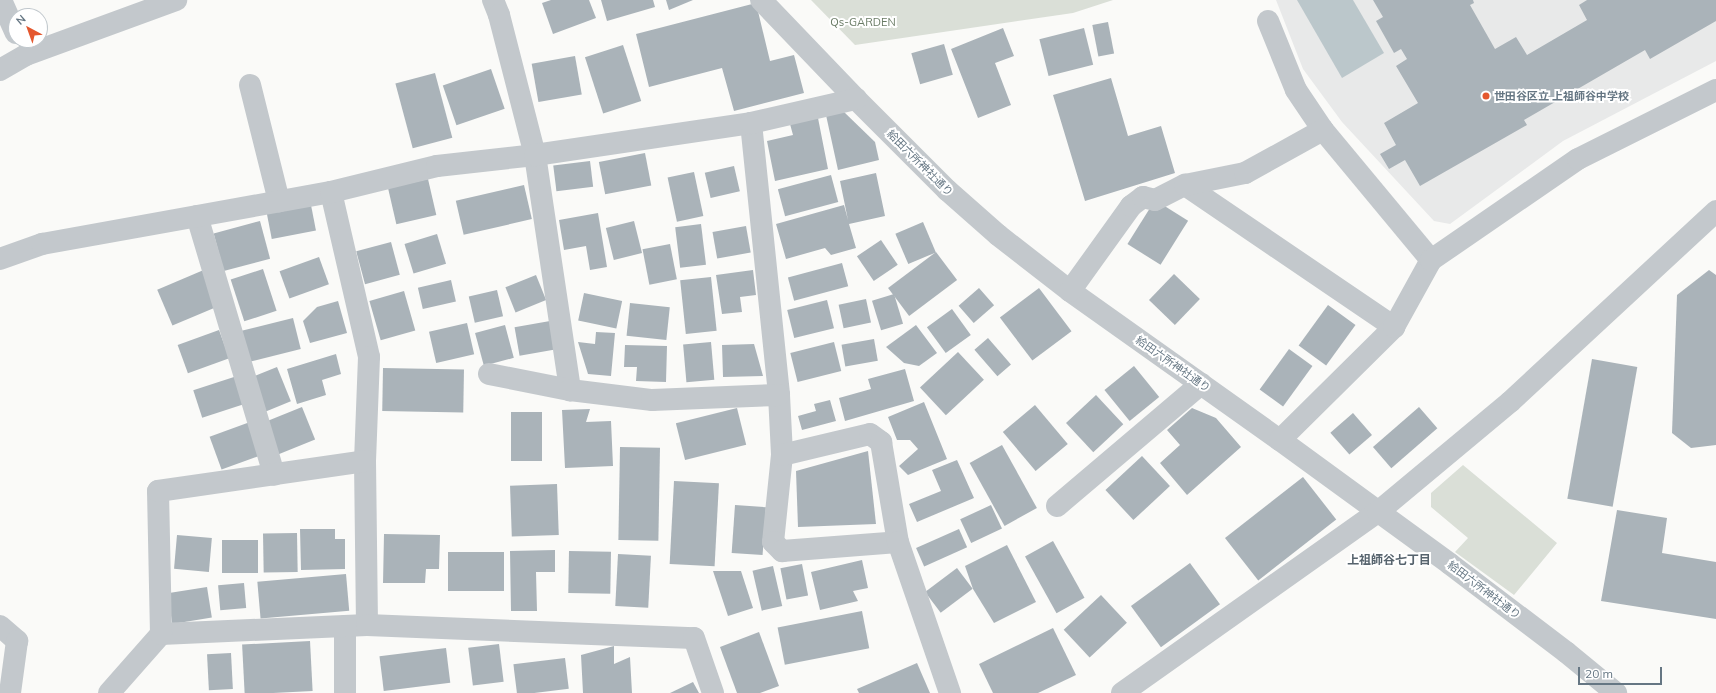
<!DOCTYPE html>
<meta charset="utf-8">
<style>
body{margin:0}
#map{position:relative;width:1716px;height:693px;overflow:hidden;background:#fafaf8;font-family:Mulish,"Noto Sans JP",sans-serif}
div>[style]{position:absolute}
[style*='--x']{left:calc(var(--x)*1px);top:calc(var(--y)*1px);width:calc(var(--w)*1px);rotate:calc(var(--a)*1deg)}
.built>*{inset:0;background:#e8e9e9}
.green>*{inset:0;background:#dadfd7}
.water>*{inset:0;background:#bbc7cb}
.building>*{inset:0;background:#aab3b9;transform-origin:0 0}
.minor>*{height:22px;margin:-11px;padding:0 11px;transform-origin:11px;border-radius:11px;background:#c3c8cc}
.dots>*{width:11px;height:11px;translate:-50% -50%;box-sizing:border-box;border:2px solid #fff;border-radius:50%}
span{translate:-50% -50%;white-space:nowrap;text-align:center;line-height:1.15;-webkit-text-stroke:4px #fff;paint-order:stroke}
.park-label{font-size:11px;color:#687a64}
.poi-label{font-size:11px;color:#657683;font-weight:700}
.left{translate:0 -50%;text-align:left}
.street-label{font-size:11px;color:#657683}
.neighbourhood-label{font-size:12px;color:#57646e;font-weight:700}
.north{position:absolute;left:8px;top:8px;width:40px;height:40px;box-sizing:border-box;background:#fff;border:1px solid #c1c8cd;border-radius:50%;rotate:319deg;font-size:11px;font-weight:700;line-height:16px;text-align:center;color:#657683}
.north::after{content:'';display:block;margin:auto;width:14px;height:18px;background:#e4572e;clip-path:polygon(50% 0,100% 100%,50% 72%,0 100%)}
.scale{position:absolute;left:1578px;top:667px;width:84px;height:18px;box-sizing:border-box;border:2px solid #657683;border-top:0;padding-left:5px;font-size:12px;line-height:14px;white-space:nowrap;color:#657683;-webkit-text-stroke:3px #fff;paint-order:stroke}
</style>
<div id="map">
<div class="built">
<i style="clip-path:polygon(1276px 0,1716px 0,1716px 61px,1563px 141px,1450px 224px,1434px 221px,1342px 122px,1303px 69px)"></i>
</div>
<div class="green">
<i style="clip-path:polygon(811px 0,1113px 0,1073px 13px,855px 45px)"></i>
<i style="clip-path:polygon(1463px 465px,1557px 543px,1514px 595px,1455px 552px,1468px 538px,1431px 507px,1431px 493px)"></i>
</div>
<div class="water">
<i style="clip-path:polygon(1297px 0,1353px 0,1384px 53px,1342px 78px)"></i>
</div>
<div class="building">
<i style="clip-path:polygon(551px 0,589px 0,596px 18px,553px 34px,542px 3px)"></i>
<i style="clip-path:polygon(601px 0,653px 0,655px 7px,607px 21px)"></i>
<i style="clip-path:polygon(666px 0,693px 0,669px 10px)"></i>
<i style="clip-path:polygon(1373px 0,1473px 0,1474px 3px,1470px 5px,1495px 49px,1516px 37px,1527px 55px,1587px 20px,1579px 5px,1587px 0,1716px 0,1716px 21px,1650px 59px,1645px 50px,1524px 120px,1527px 125px,1420px 186px,1405px 160px,1389px 169px,1380px 154px,1396px 145px,1384px 123px,1418px 103px,1396px 66px,1407px 59px,1401px 49px,1394px 53px,1376px 21px,1383px 17px)"></i>
<i style="clip-path:polygon(756px 3px,770px 61px,794px 55px,804px 93px,734px 111px,722px 68px,649px 87px,636px 34px)"></i>
<i style="left:1108px;top:22px;width:32px;height:16px;rotate:79deg"></i>
<i style="clip-path:polygon(1003px 28px,1014px 56px,995px 63px,1011px 105px,978px 118px,951px 49px)"></i>
<i style="left:1084px;top:28px;width:38px;height:46px;rotate:76deg"></i>
<i style="left:944px;top:44px;width:32px;height:34px;rotate:74deg"></i>
<i style="left:623px;top:45px;width:59px;height:40px;rotate:72deg"></i>
<i style="left:575px;top:56px;width:39px;height:44px;rotate:80deg"></i>
<i style="left:491px;top:69px;width:42px;height:51px;rotate:71deg"></i>
<i style="left:435px;top:73px;width:67px;height:41px;rotate:75deg"></i>
<i style="clip-path:polygon(1111px 78px,1128px 136px,1161px 126px,1175px 173px,1085px 201px,1053px 95px)"></i>
<i style="clip-path:polygon(844px 112px,875px 142px,879px 160px,838px 170px,826px 115px)"></i>
<i style="clip-path:polygon(818px 118px,828px 169px,775px 181px,767px 141px,793px 135px,790px 124px)"></i>
<i style="left:645px;top:153px;width:33px;height:47px;rotate:79deg"></i>
<i style="left:590px;top:161px;width:26px;height:37px;rotate:83deg"></i>
<i style="left:734px;top:166px;width:26px;height:30px;rotate:77deg"></i>
<i style="left:694px;top:172px;width:45px;height:27px;rotate:78deg"></i>
<i style="clip-path:polygon(876px 173px,885px 216px,849px 224px,856px 248px,831px 255px,825px 248px,786px 259px,776px 224px,844px 205px,848px 220px,840px 181px)"></i>
<i style="left:831px;top:175px;width:28px;height:55px;rotate:75deg"></i>
<i style="left:428px;top:179px;width:37px;height:41px;rotate:77deg"></i>
<i style="left:524px;top:185px;width:35px;height:70px;rotate:77deg"></i>
<i style="left:1155px;top:200px;width:39px;height:52px;rotate:32deg"></i>
<i style="left:311px;top:205px;width:26px;height:45px;rotate:79deg"></i>
<i style="clip-path:polygon(598px 213px,607px 267px,590px 270px,586px 246px,564px 250px,559px 220px)"></i>
<i style="left:260px;top:221px;width:39px;height:48px;rotate:75deg"></i>
<i style="left:634px;top:221px;width:33px;height:29px;rotate:76deg"></i>
<i style="left:923px;top:222px;width:33px;height:30px;rotate:67deg"></i>
<i style="left:701px;top:224px;width:41px;height:26px;rotate:83deg"></i>
<i style="left:746px;top:226px;width:27px;height:34px;rotate:80deg"></i>
<i style="left:437px;top:234px;width:31px;height:34px;rotate:73deg"></i>
<i style="left:881px;top:240px;width:30px;height:29px;rotate:56deg"></i>
<i style="left:391px;top:242px;width:34px;height:36px;rotate:75deg"></i>
<i style="left:670px;top:244px;width:36px;height:28px;rotate:79deg"></i>
<i style="left:936px;top:252px;width:35px;height:60px;rotate:53deg"></i>
<i style="left:319px;top:257px;width:29px;height:42px;rotate:70deg"></i>
<i style="left:842px;top:263px;width:24px;height:56px;rotate:75deg"></i>
<i style="left:206px;top:269px;width:39px;height:53px;rotate:67deg"></i>
<i style="left:263px;top:269px;width:44px;height:34px;rotate:72deg"></i>
<i style="clip-path:polygon(753px 270px,756px 295px,740px 297px,742px 312px,722px 314px,716px 275px)"></i>
<i style="clip-path:polygon(1709px 270px,1716px 275px,1716px 445px,1691px 448px,1672px 433px,1677px 295px)"></i>
<i style="left:1174px;top:274px;width:36px;height:36px;rotate:44deg"></i>
<i style="left:536px;top:275px;width:27px;height:33px;rotate:68deg"></i>
<i style="left:711px;top:277px;width:54px;height:31px;rotate:84deg"></i>
<i style="left:451px;top:280px;width:22px;height:34px;rotate:77deg"></i>
<i style="left:979px;top:288px;width:23px;height:27px;rotate:49deg"></i>
<i style="left:1039px;top:288px;width:54px;height:49px;rotate:53deg"></i>
<i style="left:497px;top:290px;width:27px;height:29px;rotate:77deg"></i>
<i style="left:404px;top:291px;width:41px;height:36px;rotate:74deg"></i>
<i style="left:584px;top:293px;width:39px;height:28px;rotate:12deg"></i>
<i style="left:894px;top:294px;width:31px;height:23px;rotate:73deg"></i>
<i style="left:866px;top:299px;width:24px;height:28px;rotate:78deg"></i>
<i style="left:827px;top:300px;width:29px;height:41px;rotate:76deg"></i>
<i style="clip-path:polygon(338px 301px,347px 333px,310px 343px,303px 321px,317px 307px)"></i>
<i style="left:630px;top:303px;width:40px;height:33px;rotate:6deg"></i>
<i style="left:1328px;top:305px;width:34px;height:50px;rotate:36deg"></i>
<i style="left:952px;top:309px;width:32px;height:31px;rotate:54deg"></i>
<i style="left:293px;top:318px;width:32px;height:53px;rotate:76deg"></i>
<i style="left:550px;top:321px;width:29px;height:36px;rotate:80deg"></i>
<i style="left:467px;top:323px;width:32px;height:39px;rotate:77deg"></i>
<i style="left:505px;top:325px;width:34px;height:31px;rotate:75deg"></i>
<i style="clip-path:polygon(916px 325px,937px 353px,919px 366px,904px 363px,886px 347px)"></i>
<i style="left:219px;top:330px;width:30px;height:44px;rotate:70deg"></i>
<i style="clip-path:polygon(596px 332px,615px 333px,611px 376px,588px 374px,578px 342px,595px 344px)"></i>
<i style="left:988px;top:338px;width:35px;height:18px;rotate:49deg"></i>
<i style="left:874px;top:339px;width:22px;height:33px;rotate:80deg"></i>
<i style="left:711px;top:342px;width:38px;height:28px;rotate:85deg"></i>
<i style="left:834px;top:342px;width:30px;height:45px;rotate:76deg"></i>
<i style="clip-path:polygon(754px 344px,763px 376px,723px 377px,722px 345px)"></i>
<i style="clip-path:polygon(625px 345px,667px 346px,666px 382px,636px 381px,637px 367px,624px 367px)"></i>
<i style="left:1289px;top:349px;width:29px;height:50px;rotate:36deg"></i>
<i style="left:958px;top:352px;width:38px;height:52px;rotate:47deg"></i>
<i style="clip-path:polygon(336px 354px,341px 374px,322px 380px,326px 395px,297px 404px,287px 369px)"></i>
<i style="left:1592px;top:359px;width:46px;height:142px;rotate:10deg"></i>
<i style="left:1134px;top:366px;width:40px;height:38px;rotate:51deg"></i>
<i style="left:277px;top:367px;width:37px;height:29px;rotate:68deg"></i>
<i style="left:383px;top:368px;width:81px;height:43px;rotate:1deg"></i>
<i style="clip-path:polygon(905px 369px,914px 401px,845px 421px,839px 398px,871px 389px,868px 379px)"></i>
<i style="left:237px;top:376px;width:29px;height:46px;rotate:72deg"></i>
<i style="left:1096px;top:395px;width:40px;height:41px;rotate:47deg"></i>
<i style="clip-path:polygon(830px 400px,836px 421px,802px 430px,798px 416px,816px 411px,814px 404px)"></i>
<i style="clip-path:polygon(924px 402px,947px 459px,908px 475px,899px 466px,918px 449px,910px 440px,897px 440px,888px 417px)"></i>
<i style="left:1035px;top:405px;width:51px;height:42px;rotate:50deg"></i>
<i style="left:302px;top:407px;width:35px;height:40px;rotate:68deg"></i>
<i style="left:1419px;top:407px;width:28px;height:61px;rotate:49deg"></i>
<i style="left:737px;top:408px;width:38px;height:63px;rotate:76deg"></i>
<i style="clip-path:polygon(1192px 408px,1216px 418px,1241px 447px,1187px 495px,1160px 463px,1180px 445px,1167px 430px)"></i>
<i style="clip-path:polygon(590px 409px,586px 422px,611px 421px,613px 466px,565px 468px,562px 410px)"></i>
<i style="left:542px;top:412px;width:49px;height:31px;rotate:90deg"></i>
<i style="left:1353px;top:413px;width:29px;height:30px;rotate:49deg"></i>
<i style="left:250px;top:422px;width:35px;height:43px;rotate:70deg"></i>
<i style="left:1002px;top:445px;width:72px;height:37px;rotate:61deg"></i>
<i style="left:620px;top:447px;width:40px;height:93px;rotate:1deg"></i>
<i style="clip-path:polygon(868px 451px,876px 524px,798px 527px,796px 471px)"></i>
<i style="left:1142px;top:456px;width:41px;height:50px;rotate:47deg"></i>
<i style="clip-path:polygon(957px 460px,974px 498px,917px 522px,909px 504px,941px 491px,932px 470px)"></i>
<i style="left:1303px;top:477px;width:54px;height:99px;rotate:52deg"></i>
<i style="left:674px;top:481px;width:45px;height:83px;rotate:3deg"></i>
<i style="left:557px;top:484px;width:51px;height:47px;rotate:88deg"></i>
<i style="left:735px;top:505px;width:31px;height:48px;rotate:4deg"></i>
<i style="left:991px;top:505px;width:26px;height:34px;rotate:65deg"></i>
<i style="clip-path:polygon(1617px 510px,1667px 518px,1662px 553px,1716px 562px,1716px 619px,1601px 601px)"></i>
<i style="clip-path:polygon(300px 529px,335px 529px,335px 539px,345px 539px,345px 569px,301px 570px)"></i>
<i style="left:959px;top:529px;width:20px;height:47px;rotate:66deg"></i>
<i style="left:297px;top:533px;width:39px;height:34px;rotate:89deg"></i>
<i style="clip-path:polygon(384px 534px,440px 535px,439px 569px,426px 569px,425px 583px,383px 583px)"></i>
<i style="left:177px;top:535px;width:35px;height:34px;rotate:5deg"></i>
<i style="left:222px;top:540px;width:36px;height:33px"></i>
<i style="left:1053px;top:541px;width:65px;height:32px;rotate:61deg"></i>
<i style="clip-path:polygon(1007px 545px,1036px 602px,994px 623px,973px 589px,965px 566px)"></i>
<i style="clip-path:polygon(555px 550px,555px 572px,536px 572px,537px 611px,511px 611px,510px 551px)"></i>
<i style="left:569px;top:551px;width:42px;height:42px;rotate:1deg"></i>
<i style="left:448px;top:552px;width:56px;height:39px"></i>
<i style="left:618px;top:554px;width:33px;height:52px;rotate:3deg"></i>
<i style="clip-path:polygon(862px 560px,868px 588px,853px 591px,858px 601px,820px 610px,811px 572px)"></i>
<i style="left:1190px;top:563px;width:51px;height:73px;rotate:54deg"></i>
<i style="left:802px;top:564px;width:32px;height:22px;rotate:79deg"></i>
<i style="left:773px;top:566px;width:41px;height:21px;rotate:77deg"></i>
<i style="left:957px;top:568px;width:26px;height:40px;rotate:53deg"></i>
<i style="clip-path:polygon(713px 571px,741px 571px,753px 608px,728px 616px)"></i>
<i style="left:346px;top:574px;width:37px;height:89px;rotate:85deg"></i>
<i style="left:244px;top:583px;width:25px;height:26px;rotate:85deg"></i>
<i style="left:207px;top:587px;width:31px;height:40px;rotate:81deg"></i>
<i style="left:1101px;top:595px;width:38px;height:51px;rotate:47deg"></i>
<i style="left:862px;top:611px;width:38px;height:86px;rotate:79deg"></i>
<i style="clip-path:polygon(1053px 628px,1076px 675px,1038px 693px,993px 693px,979px 664px)"></i>
<i style="clip-path:polygon(759px 632px,779px 686px,760px 693px,737px 693px,720px 647px)"></i>
<i style="left:310px;top:641px;width:50px;height:68px;rotate:87deg"></i>
<i style="left:499px;top:644px;width:38px;height:31px;rotate:83deg"></i>
<i style="clip-path:polygon(614px 646px,614px 664px,630px 657px,632px 693px,583px 693px,581px 655px)"></i>
<i style="left:446px;top:648px;width:35px;height:67px;rotate:83deg"></i>
<i style="left:231px;top:653px;width:36px;height:24px;rotate:87deg"></i>
<i style="left:565px;top:658px;width:31px;height:52px;rotate:83deg"></i>
<i style="clip-path:polygon(917px 663px,930px 693px,859px 693px,857px 689px)"></i>
<i style="clip-path:polygon(693px 682px,699px 693px,670px 693px)"></i>
</div>
<div class="minor">
<i style="--x:1;--y:0;--w:36;--a:66"></i>
<i style="--x:493;--y:0;--w:16;--a:68"></i>
<i style="--x:499;--y:15;--w:145;--a:75.6"></i>
<i style="--x:535;--y:155;--w:238;--a:81.5"></i>
<i style="--x:761;--y:0;--w:137;--a:46.2"></i>
<i style="--x:856;--y:99;--w:129;--a:45"></i>
<i style="--x:947;--y:190;--w:68;--a:41.4"></i>
<i style="--x:998;--y:235;--w:91;--a:37.9"></i>
<i style="--x:1070;--y:291;--w:257;--a:35.4"></i>
<i style="--x:1280;--y:440;--w:210;--a:36.1"></i>
<i style="--x:1450;--y:564;--w:146;--a:37.2"></i>
<i style="--x:1566;--y:652;--w:65;--a:39.4"></i>
<i style="--x:1268;--y:21;--w:74;--a:67.9"></i>
<i style="--x:1296;--y:90;--w:48;--a:56"></i>
<i style="--x:1323;--y:130;--w:169;--a:50.3"></i>
<i style="--x:0;--y:70;--w:30;--a:-30"></i>
<i style="--x:26;--y:55;--w:160;--a:-20.1"></i>
<i style="--x:250;--y:85;--w:120;--a:76"></i>
<i style="--x:751;--y:123;--w:273;--a:84.1"></i>
<i style="--x:779;--y:395;--w:60;--a:87.1"></i>
<i style="--x:782;--y:455;--w:87;--a:95.9"></i>
<i style="--x:773;--y:542;--w:13;--a:45"></i>
<i style="--x:782;--y:551;--w:116;--a:-4.4"></i>
<i style="--x:1185;--y:185;--w:253;--a:34.2"></i>
<i style="--x:331;--y:192;--w:169;--a:77"></i>
<i style="--x:369;--y:357;--w:104;--a:92.2"></i>
<i style="--x:365;--y:461;--w:164;--a:89.3"></i>
<i style="--x:197;--y:216;--w:270;--a:73.4"></i>
<i style="--x:0;--y:259;--w:45;--a:-19.7"></i>
<i style="--x:42;--y:244;--w:294;--a:-10.2"></i>
<i style="--x:331;--y:192;--w:109;--a:-13.8"></i>
<i style="--x:437;--y:166;--w:99;--a:-6.4"></i>
<i style="--x:535;--y:155;--w:218;--a:-8.4"></i>
<i style="--x:751;--y:123;--w:108;--a:-12.9"></i>
<i style="--x:1070;--y:291;--w:105;--a:-54.3"></i>
<i style="--x:1131;--y:206;--w:15;--a:-37"></i>
<i style="--x:1143;--y:197;--w:12;--a:14"></i>
<i style="--x:1155;--y:200;--w:34;--a:-27"></i>
<i style="--x:1185;--y:185;--w:61;--a:-11.3"></i>
<i style="--x:1245;--y:173;--w:89;--a:-28.9"></i>
<i style="--x:489;--y:374;--w:83;--a:11.2"></i>
<i style="--x:570;--y:390;--w:83;--a:7"></i>
<i style="--x:652;--y:400;--w:127;--a:-2.3"></i>
<i style="--x:1280;--y:440;--w:161;--a:-44.7"></i>
<i style="--x:1394;--y:327;--w:77;--a:-61.1"></i>
<i style="--x:1431;--y:260;--w:178;--a:-34.5"></i>
<i style="--x:1578;--y:159;--w:154;--a:-26.6"></i>
<i style="--x:782;--y:455;--w:90;--a:-13.4"></i>
<i style="--x:870;--y:434;--w:14;--a:36"></i>
<i style="--x:881;--y:442;--w:101;--a:80.4"></i>
<i style="--x:898;--y:542;--w:160;--a:71"></i>
<i style="--x:1057;--y:506;--w:189;--a:-40.3"></i>
<i style="--x:0;--y:626;--w:23;--a:41"></i>
<i style="--x:17;--y:641;--w:52;--a:97.7"></i>
<i style="--x:345;--y:626;--w:67;--a:90"></i>
<i style="--x:161;--y:634;--w:206;--a:-2.5"></i>
<i style="--x:367;--y:625;--w:327;--a:2.3"></i>
<i style="--x:694;--y:638;--w:58;--a:70.9"></i>
<i style="--x:109;--y:693;--w:79;--a:-48.6"></i>
<i style="--x:161;--y:634;--w:143;--a:-91.2"></i>
<i style="--x:158;--y:491;--w:209;--a:-8.2"></i>
<i style="--x:1122;--y:693;--w:314;--a:-35.3"></i>
<i style="--x:1378;--y:512;--w:172;--a:-39.8"></i>
<i style="--x:1510;--y:402;--w:281;--a:-42.8"></i>
</div>
<div class="dots">
<i style="left:1486px;top:96px;background:#e4572e"></i>
</div>
<div class="park-label">
<span style="left:863px;top:22px">Qs-GARDEN</span>
</div>
<div class="poi-label">
<span class="left" style="left:1494px;top:96px">世田谷区立 上祖師谷中学校</span>
</div>
<div class="street-label">
<span style="left:920px;top:163px;rotate:45deg">給田六所神社通り</span>
<span style="left:1173px;top:364px;rotate:35deg">給田六所神社通り</span>
<span style="left:1484px;top:590px;rotate:37deg">給田六所神社通り</span>
</div>
<div class="neighbourhood-label">
<span style="left:1389px;top:560px">上祖師谷七丁目</span>
</div>
<div class="north">N</div>
<div class="scale">20 m</div>
</div>
